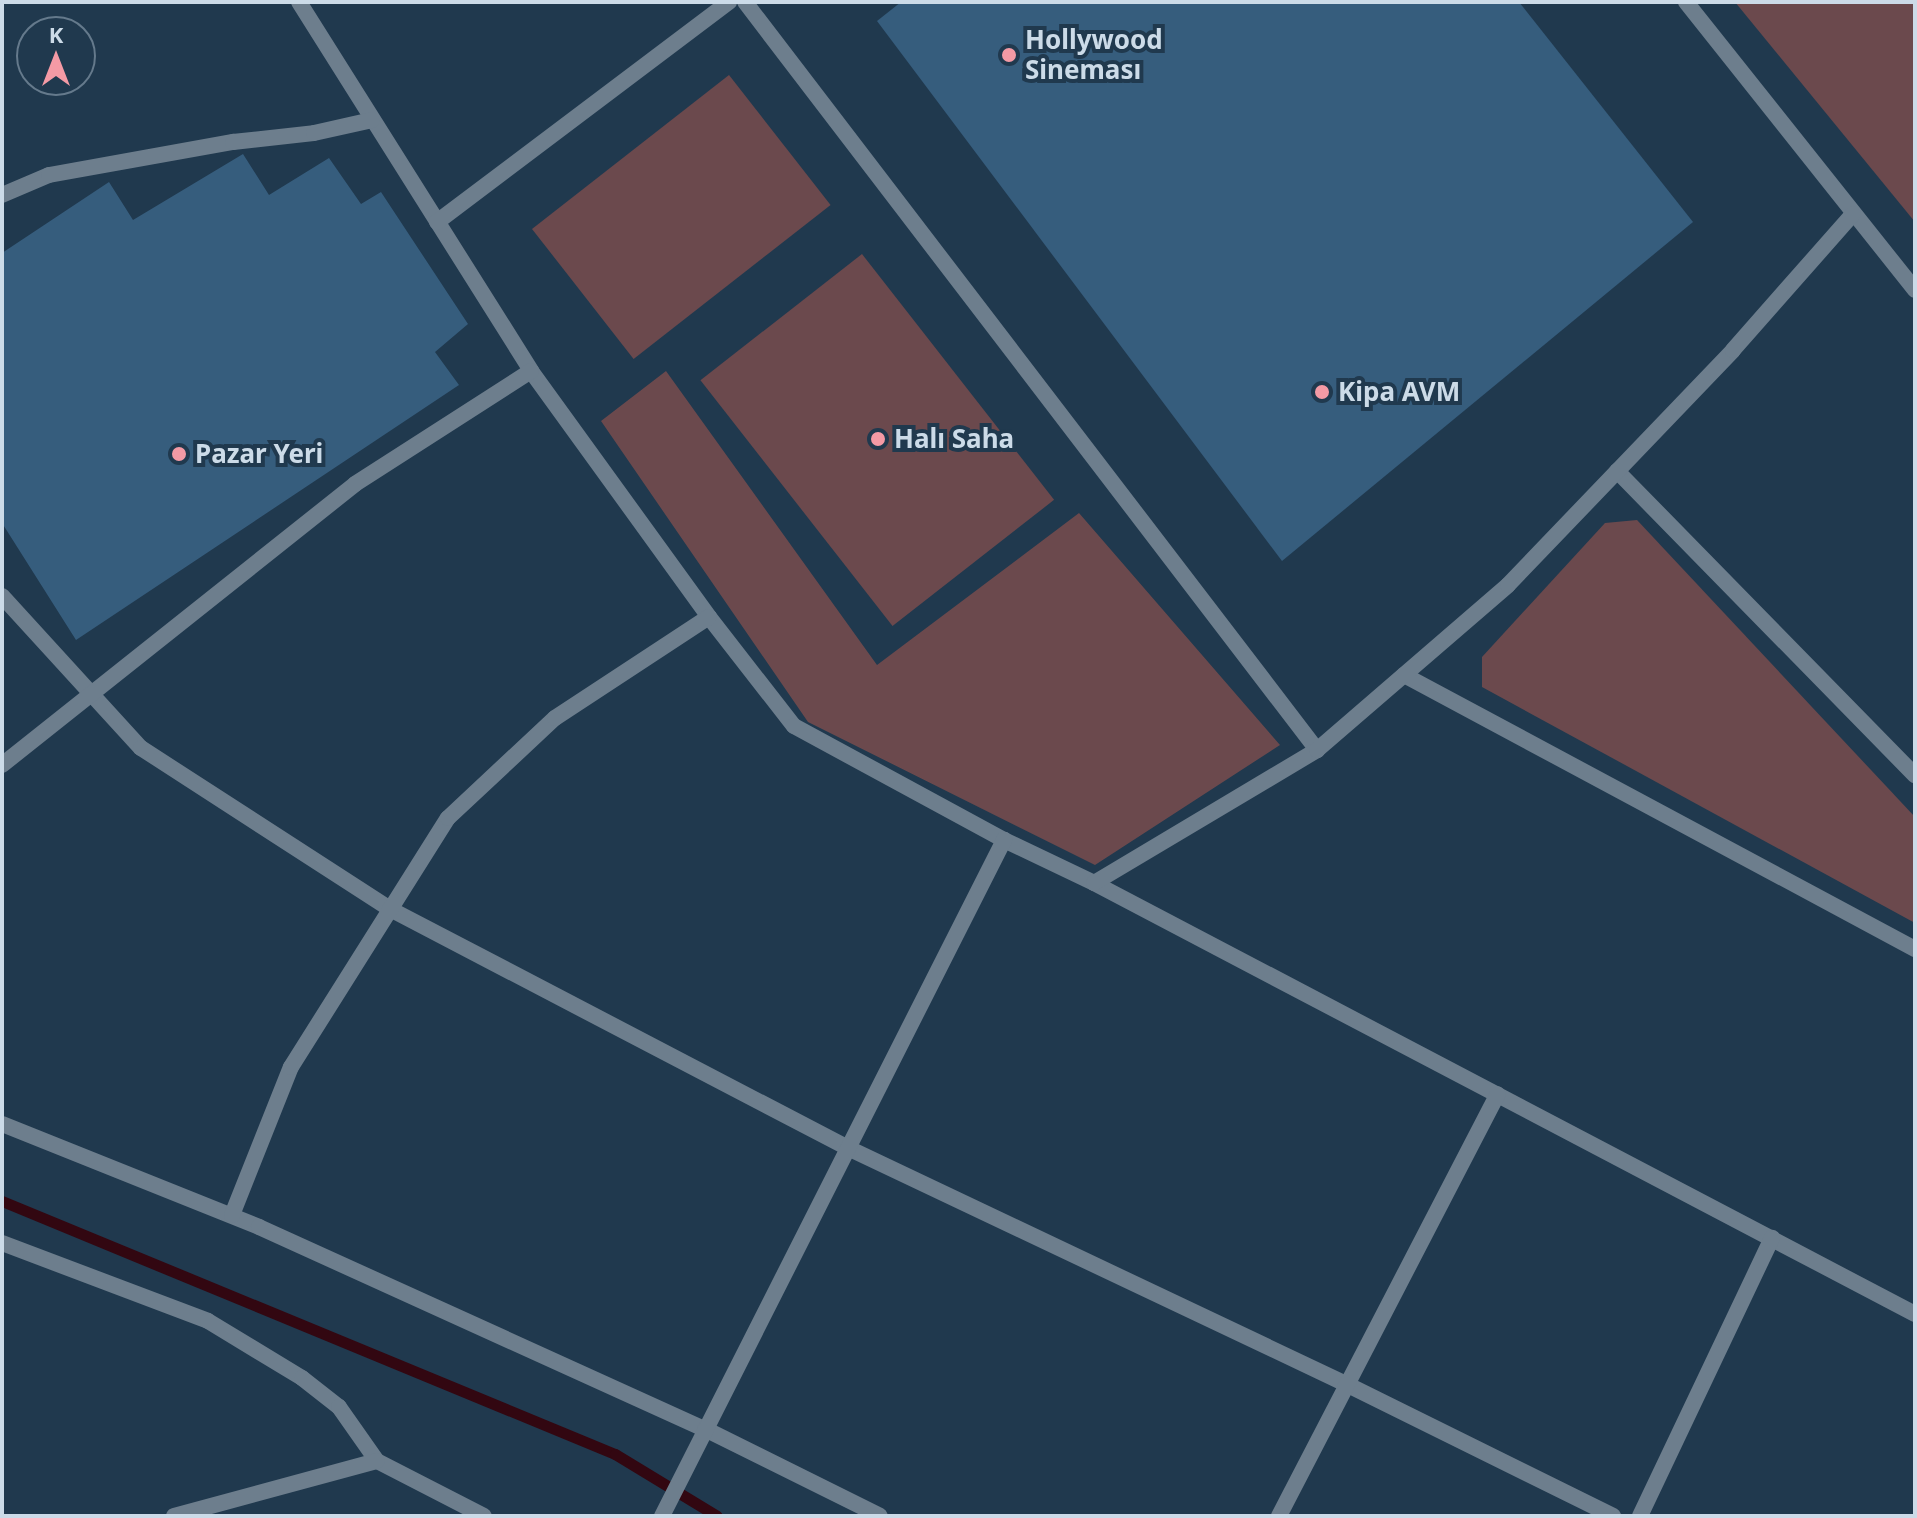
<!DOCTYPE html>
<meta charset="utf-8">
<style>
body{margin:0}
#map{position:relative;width:1917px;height:1518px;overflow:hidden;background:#20394e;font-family:"Noto Sans",sans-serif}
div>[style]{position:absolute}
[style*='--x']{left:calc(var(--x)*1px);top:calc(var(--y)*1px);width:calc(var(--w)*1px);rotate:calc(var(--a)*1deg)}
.green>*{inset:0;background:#6b494d;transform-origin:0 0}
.stream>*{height:11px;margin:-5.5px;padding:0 5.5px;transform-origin:5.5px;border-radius:5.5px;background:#320711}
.building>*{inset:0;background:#365d7d}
.street>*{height:16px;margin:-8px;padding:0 8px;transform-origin:8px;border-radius:8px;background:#6d7e8d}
.dots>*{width:22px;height:22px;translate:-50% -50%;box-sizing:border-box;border:4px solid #20394e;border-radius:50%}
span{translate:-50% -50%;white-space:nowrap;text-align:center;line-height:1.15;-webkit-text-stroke:8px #20394e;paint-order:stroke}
.poi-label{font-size:26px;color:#ccdbe8;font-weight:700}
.left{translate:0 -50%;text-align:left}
.frame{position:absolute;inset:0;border:4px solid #ccdbe8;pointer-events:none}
.north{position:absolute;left:16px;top:16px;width:80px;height:80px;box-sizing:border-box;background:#20394e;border:2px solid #657a8c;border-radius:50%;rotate:0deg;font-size:22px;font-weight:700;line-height:32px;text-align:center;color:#ccdbe8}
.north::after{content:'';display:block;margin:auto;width:28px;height:36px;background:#f49aa5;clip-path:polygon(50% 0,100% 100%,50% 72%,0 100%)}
</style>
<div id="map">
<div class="green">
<i style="clip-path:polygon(1735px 2px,1915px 2px,1915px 222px)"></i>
<i style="left:729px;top:75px;width:165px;height:250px;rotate:52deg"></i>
<i style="left:862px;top:254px;width:312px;height:205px;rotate:52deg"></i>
<i style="clip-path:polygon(666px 371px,877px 665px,1079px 513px,1280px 745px,1095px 865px,808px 722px,601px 421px)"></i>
<i style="clip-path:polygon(1637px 520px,1915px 817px,1915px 923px,1482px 687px,1482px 657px,1605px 523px)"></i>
</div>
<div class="stream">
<i style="--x:2;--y:1201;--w:663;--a:22.43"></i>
<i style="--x:615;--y:1454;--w:119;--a:31.3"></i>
</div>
<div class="building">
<i style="clip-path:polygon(901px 2px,1519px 2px,1693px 222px,1282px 561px,877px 21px)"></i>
<i style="clip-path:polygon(243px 154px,269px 195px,329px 158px,361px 204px,381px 192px,468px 324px,435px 352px,459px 385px,76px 640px,2px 523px,2px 253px,109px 182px,133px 220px)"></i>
</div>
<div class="street">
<i style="--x:299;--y:2;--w:436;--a:57.8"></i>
<i style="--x:531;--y:371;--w:304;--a:54.1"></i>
<i style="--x:709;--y:617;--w:138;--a:52.1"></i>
<i style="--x:794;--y:726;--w:239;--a:28.5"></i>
<i style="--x:1004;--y:840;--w:100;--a:25.5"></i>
<i style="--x:1094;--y:883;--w:927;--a:27.7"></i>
<i style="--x:745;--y:2;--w:942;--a:52.59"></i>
<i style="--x:1686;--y:2;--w:368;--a:51.5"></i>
<i style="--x:2;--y:195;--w:51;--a:-23.1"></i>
<i style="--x:49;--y:175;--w:187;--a:-10.2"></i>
<i style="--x:233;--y:142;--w:81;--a:-6.3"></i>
<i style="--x:314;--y:133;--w:59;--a:-12.6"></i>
<i style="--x:437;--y:222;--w:366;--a:-37"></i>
<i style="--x:1617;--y:471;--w:426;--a:45.6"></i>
<i style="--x:2;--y:596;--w:206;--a:47.6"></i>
<i style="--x:141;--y:748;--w:297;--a:32.9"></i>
<i style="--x:390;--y:909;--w:517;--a:27.56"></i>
<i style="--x:848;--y:1148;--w:551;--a:25.36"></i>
<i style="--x:1346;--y:1384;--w:298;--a:26.3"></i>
<i style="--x:1404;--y:675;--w:580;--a:28.2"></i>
<i style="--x:2;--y:765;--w:451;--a:-38.5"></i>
<i style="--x:355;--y:484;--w:209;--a:-32.7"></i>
<i style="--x:1094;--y:883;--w:260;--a:-30.8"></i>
<i style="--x:1317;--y:750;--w:252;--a:-40.8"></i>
<i style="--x:1508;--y:585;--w:325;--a:-46.2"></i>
<i style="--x:1733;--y:350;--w:181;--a:-48.6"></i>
<i style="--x:2;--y:1124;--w:277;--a:21.8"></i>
<i style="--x:259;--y:1227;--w:490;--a:24.4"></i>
<i style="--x:705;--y:1429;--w:195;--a:26.4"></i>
<i style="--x:232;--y:1215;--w:159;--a:-68.3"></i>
<i style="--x:291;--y:1067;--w:294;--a:-57.8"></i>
<i style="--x:448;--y:818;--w:146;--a:-43.1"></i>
<i style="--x:555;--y:718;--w:184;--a:-33.3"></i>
<i style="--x:2;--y:1243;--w:220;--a:20.7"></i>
<i style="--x:208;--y:1321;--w:110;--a:31.2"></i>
<i style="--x:302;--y:1378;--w:47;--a:38.1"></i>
<i style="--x:339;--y:1407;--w:66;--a:54.9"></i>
<i style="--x:377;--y:1461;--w:120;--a:27.2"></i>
<i style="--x:174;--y:1516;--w:210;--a:-15.2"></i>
<i style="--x:662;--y:1516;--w:758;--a:-63.16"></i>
<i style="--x:1279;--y:1516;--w:475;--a:-62.6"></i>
<i style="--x:1640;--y:1516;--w:308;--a:-64.6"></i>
</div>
<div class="dots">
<i style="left:1009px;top:55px;background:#f49aa5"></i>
<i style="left:1322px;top:392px;background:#f49aa5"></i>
<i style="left:878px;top:439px;background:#f49aa5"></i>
<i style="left:179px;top:454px;background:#f49aa5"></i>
</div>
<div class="poi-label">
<span class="left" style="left:1025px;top:55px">Hollywood<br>Sineması</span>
<span class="left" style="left:1338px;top:392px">Kipa AVM</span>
<span class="left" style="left:894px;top:439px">Halı Saha</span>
<span class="left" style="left:195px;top:454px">Pazar Yeri</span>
</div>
<div class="frame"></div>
<div class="north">K</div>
</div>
